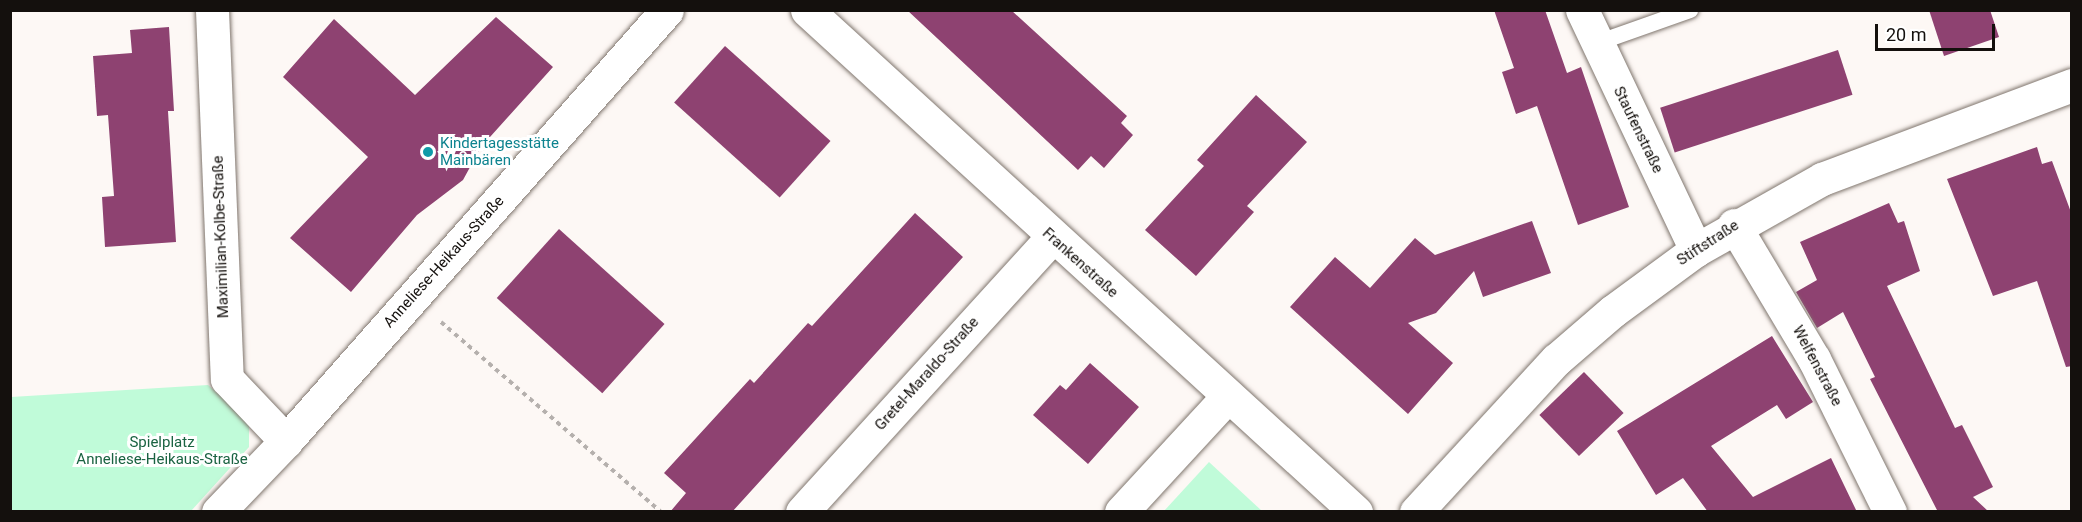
<!DOCTYPE html>
<meta charset="utf-8">
<style>
body{margin:0}
#map{position:relative;width:2082px;height:522px;overflow:hidden;background:#fdf8f5;font-family:Roboto,sans-serif}
div>[style]{position:absolute}
[style*='--x']{left:calc(var(--x)*1px);top:calc(var(--y)*1px);width:calc(var(--w)*1px);rotate:calc(var(--a)*1deg)}
.green>*{inset:0;background:#c0fbd9}
.building>*{inset:0;background:#8e4271;transform-origin:0 0}
.path>*{height:4px;margin-top:-2px;transform-origin:0;background:repeating-linear-gradient(90deg,#b5b0ad 0 4.5px,transparent 0 9px)}
.roads{filter:drop-shadow(0 0 2px #80766e) drop-shadow(0 0 2px #80766e)}
.service>*{height:16px;margin:-8px;padding:0 8px;transform-origin:8px;border-radius:8px;background:#fff}
.minor>*{height:33px;margin:-16.5px;padding:0 16.5px;transform-origin:16.5px;border-radius:16.5px;background:#fff}
.dots>*{width:16px;height:16px;translate:-50% -50%;box-sizing:border-box;border:3px solid #fff;border-radius:50%}
span{translate:-50% -50%;white-space:nowrap;text-align:center;line-height:1.15;-webkit-text-stroke:6px #fff;paint-order:stroke}
.street-label{font-size:15px;color:#14100d}
.culture-label{font-size:15px;color:#0d838f}
.left{translate:0 -50%;text-align:left}
.park-label{font-size:15px;color:#1a6342}
.frame{position:absolute;inset:0;border:12px solid #14100d;pointer-events:none}
.scale{position:absolute;left:1875px;top:24px;width:120px;height:27px;box-sizing:border-box;border:3px solid #14100d;border-top:0;padding-left:8px;font-size:18px;line-height:21px;white-space:nowrap;color:#14100d;-webkit-text-stroke:4px #fff;paint-order:stroke}
</style>
<div id="map">
<div class="green">
<i style="clip-path:polygon(208px 385px,249px 420px,249px 447px,191px 511px,11px 512px,11px 397px)"></i>
<i style="clip-path:polygon(1209px 462px,1262px 511px,1164px 511px)"></i>
</div>
<div class="building">
<i style="clip-path:polygon(907px 10px,1011px 10px,1127px 116px,1121px 123px,1133px 135px,1104px 168px,1091px 156px,1078px 170px)"></i>
<i style="clip-path:polygon(1494px 10px,1545px 10px,1567px 73px,1581px 67px,1629px 207px,1578px 225px,1537px 106px,1516px 114px,1502px 72px,1514px 68px)"></i>
<i style="clip-path:polygon(1929px 10px,1990px 10px,1999px 37px,1944px 56px)"></i>
<i style="clip-path:polygon(496px 17px,553px 67px,481px 147px,463px 180px,417px 215px,351px 292px,290px 238px,368px 157px,283px 77px,334px 19px,415px 95px)"></i>
<i style="clip-path:polygon(169px 27px,174px 111px,168px 111px,176px 242px,105px 247px,102px 197px,114px 196px,108px 115px,97px 116px,93px 56px,132px 53px,130px 30px)"></i>
<i style="left:725px;top:46px;width:142px;height:76px;rotate:42deg"></i>
<i style="left:1838px;top:50px;width:47px;height:187px;rotate:72deg"></i>
<i style="clip-path:polygon(1256px 95px,1307px 142px,1247px 206px,1254px 212px,1196px 276px,1145px 230px,1204px 166px,1197px 160px)"></i>
<i style="clip-path:polygon(2037px 147px,2042px 164px,2052px 161px,2072px 215px,2072px 366px,2066px 367px,2037px 281px,1993px 296px,1947px 179px)"></i>
<i style="clip-path:polygon(1889px 203px,1898px 223px,1904px 221px,1920px 271px,1887px 286px,1955px 428px,1962px 425px,1993px 487px,1973px 497px,1989px 512px,1938px 512px,1870px 379px,1875px 377px,1843px 312px,1817px 328px,1796px 292px,1817px 280px,1800px 242px)"></i>
<i style="clip-path:polygon(915px 213px,963px 257px,732px 512px,670px 512px,686px 493px,664px 473px,750px 379px,754px 383px,808px 323px,812px 326px)"></i>
<i style="clip-path:polygon(1532px 221px,1551px 273px,1483px 297px,1474px 271px,1436px 313px,1408px 323px,1453px 363px,1408px 414px,1290px 307px,1335px 257px,1370px 288px,1415px 238px,1435px 255px)"></i>
<i style="left:559px;top:229px;width:142px;height:93px;rotate:42deg"></i>
<i style="clip-path:polygon(1772px 336px,1813px 402px,1786px 419px,1777px 405px,1711px 446px,1753px 497px,1831px 458px,1857px 512px,1708px 512px,1683px 478px,1656px 495px,1617px 431px)"></i>
<i style="clip-path:polygon(1090px 363px,1139px 407px,1088px 464px,1033px 415px,1060px 385px,1066px 390px)"></i>
<i style="left:1584px;top:372px;width:57px;height:62px;rotate:46deg"></i>
</div>
<div class="path">
<i style="--x:441;--y:322;--w:291;--a:40.8"></i>
</div>
<div class="roads">
<div class="service">
<i style="--x:1597;--y:43;--w:99;--a:-19.5"></i>
</div>
<div class="minor">
<i style="--x:212;--y:10;--w:369;--a:87.7"></i>
<i style="--x:227;--y:379;--w:86;--a:46.4"></i>
<i style="--x:807;--y:10;--w:744;--a:42.44"></i>
<i style="--x:1582;--y:10;--w:266;--a:64.6"></i>
<i style="--x:1734;--y:225;--w:156;--a:59.2"></i>
<i style="--x:1814;--y:359;--w:171;--a:63.6"></i>
<i style="--x:218;--y:512;--w:98;--a:-46.2"></i>
<i style="--x:286;--y:441;--w:575;--a:-48.52"></i>
<i style="--x:802;--y:512;--w:372;--a:-47.7"></i>
<i style="--x:1121;--y:512;--w:158;--a:-47.3"></i>
<i style="--x:1416;--y:512;--w:207;--a:-47.4"></i>
<i style="--x:1556;--y:360;--w:75;--a:-40.7"></i>
<i style="--x:1613;--y:311;--w:103;--a:-36.3"></i>
<i style="--x:1696;--y:250;--w:145;--a:-29.4"></i>
<i style="--x:1822;--y:179;--w:267;--a:-20.6"></i>
</div>
</div>
<div class="dots">
<i style="left:428px;top:152px;background:#0f9aa8"></i>
</div>
<div class="street-label">
<span style="left:1638px;top:130px;rotate:64deg">Staufenstraße</span>
<span style="left:221px;top:237px;rotate:-92deg">Maximilian-Kolbe-Straße</span>
<span style="left:1708px;top:243px;rotate:-33deg">Stiftstraße</span>
<span style="left:444px;top:262px;rotate:-48deg">Anneliese-Heikaus-Straße</span>
<span style="left:1080px;top:263px;rotate:42deg">Frankenstraße</span>
<span style="left:1817px;top:366px;rotate:62deg">Welfenstraße</span>
<span style="left:927px;top:374px;rotate:-48deg">Gretel-Maraldo-Straße</span>
</div>
<div class="culture-label">
<span class="left" style="left:440px;top:152px">Kindertagesstätte<br>Mainbären</span>
</div>
<div class="park-label">
<span style="left:162px;top:451px">Spielplatz<br>Anneliese-Heikaus-Straße</span>
</div>
<div class="frame"></div>
<div class="scale">20 m</div>
</div>
